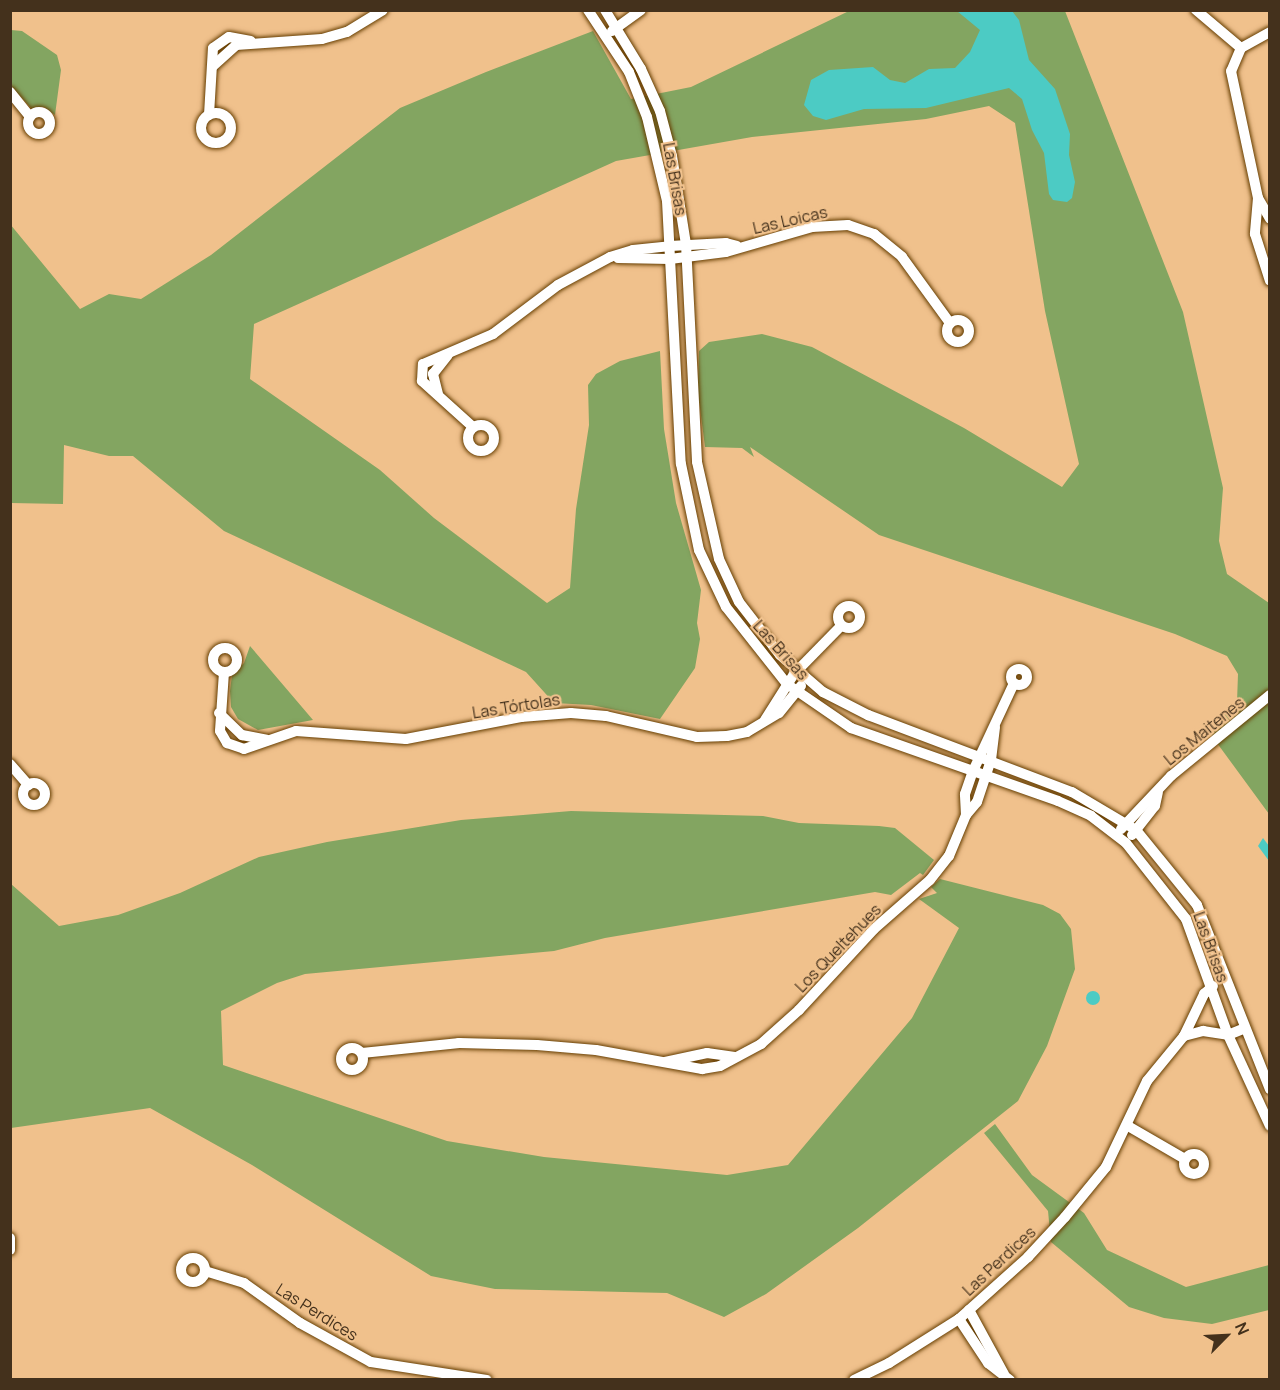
<!DOCTYPE html>
<meta charset="utf-8">
<style>
body{margin:0}
#map{position:relative;width:1280px;height:1390px;overflow:hidden;background:#f0c18c;font-family:Manrope,sans-serif}
div>[style]{position:absolute}
[style*='--x']{left:calc(var(--x)*1px);top:calc(var(--y)*1px);width:calc(var(--w)*1px);rotate:calc(var(--a)*1deg)}
.green>*{inset:0;background:#83a561}
.water>*{inset:0;background:#4ccbc4}
.round{border-radius:50%}
.roads{filter:drop-shadow(0 0 2px #663e00) drop-shadow(0 0 2px #663e00)}
.minor>*{height:10px;margin:-5px;padding:0 5px;transform-origin:5px;border-radius:5px;background:#fff}
.minor>.ring{margin:-5px;padding:0;box-sizing:content-box;background:none;border:10px solid #fff;border-radius:50%}
span{translate:-50% -50%;white-space:nowrap;text-align:center;line-height:1.15;-webkit-text-stroke:4.5px #f0c18c;paint-order:stroke}
.street-label{font-size:16px;color:#44311c}
.frame{position:absolute;inset:0;border:12px solid #44311c;pointer-events:none}
.north{position:absolute;left:1196px;top:1306px;width:60px;height:60px;-webkit-text-stroke:4px #f0c18c;paint-order:stroke;rotate:66deg;font-size:16px;font-weight:700;line-height:24px;text-align:center;color:#44311c}
.north::after{content:'';display:block;margin:auto;width:21px;height:27px;background:#44311c;clip-path:polygon(50% 0,100% 100%,50% 72%,0 100%)}
</style>
<div id="map">
<div class="green">
<i style="clip-path:polygon(849px 11px,1065px 11px,1183px 312px,1223px 488px,1219px 541px,1227px 574px,1269px 603px,1269px 814px,1206px 728px,1237px 702px,1238px 674px,1227px 656px,1175px 634px,879px 535px,750px 447px,754px 457px,742px 448px,705px 447px,698px 392px,699px 351px,709px 342px,762px 334px,812px 347px,964px 428px,1062px 487px,1079px 464px,1045px 311px,1015px 123px,989px 106px,926px 119px,752px 137px,616px 161px,254px 324px,250px 379px,380px 470px,434px 518px,547px 603px,570px 588px,576px 509px,589px 425px,588px 385px,596px 374px,620px 361px,660px 351px,664px 429px,676px 503px,701px 590px,697px 623px,700px 639px,695px 668px,660px 719px,591px 705px,554px 703px,526px 672px,224px 531px,133px 456px,109px 456px,64px 445px,63px 504px,11px 503px,10px 224px,80px 309px,109px 294px,141px 299px,211px 255px,400px 108px,486px 72px,593px 31px,631px 99px,691px 87px)"></i>
<i style="clip-path:polygon(11px 30px,22px 31px,57px 55px,61px 70px,55px 115px,44px 107px,33px 110px,11px 86px)"></i>
<i style="clip-path:polygon(250px 646px,313px 720px,258px 730px,238px 719px,231px 707px,230px 691px,232px 675px,244px 663px)"></i>
<i style="clip-path:polygon(571px 811px,763px 816px,799px 823px,879px 826px,895px 828px,934px 860px,923px 875px,920px 873px,891px 895px,875px 892px,605px 938px,554px 951px,305px 974px,277px 983px,221px 1011px,223px 1065px,447px 1141px,544px 1157px,727px 1175px,788px 1165px,912px 1018px,959px 928px,919px 899px,937px 893px,931px 887px,940px 879px,1043px 905px,1060px 914px,1071px 929px,1075px 969px,1047px 1046px,1018px 1101px,858px 1228px,766px 1294px,724px 1317px,667px 1293px,495px 1289px,431px 1276px,252px 1165px,150px 1108px,11px 1128px,11px 884px,59px 926px,118px 915px,180px 893px,259px 857px,327px 842px,461px 820px)"></i>
<i style="clip-path:polygon(995px 1124px,1032px 1175px,1084px 1213px,1107px 1250px,1186px 1287px,1269px 1265px,1269px 1310px,1212px 1324px,1164px 1318px,1129px 1307px,1051px 1242px,1048px 1211px,984px 1133px)"></i>
</div>
<div class="water">
<i style="clip-path:polygon(957px 11px,1012px 11px,1019px 20px,1029px 60px,1055px 89px,1070px 134px,1069px 155px,1075px 182px,1072px 198px,1067px 202px,1053px 200px,1049px 194px,1044px 153px,1032px 130px,1022px 99px,1009px 88px,926px 108px,864px 109px,826px 120px,813px 116px,804px 105px,811px 80px,829px 70px,873px 67px,890px 80px,905px 83px,929px 69px,955px 68px,970px 52px,980px 30px)"></i>
<i style="clip-path:polygon(1263px 838px,1269px 846px,1269px 861px,1258px 846px)"></i>
<i class="round" style="left:1086px;top:991px;width:14px;height:14px"></i>
</div>
<div class="roads">
<div class="minor">
<i style="--x:588;--y:10;--w:74;--a:56.5"></i>
<i style="--x:629;--y:72;--w:48;--a:68.2"></i>
<i style="--x:647;--y:117;--w:86;--a:76.6"></i>
<i style="--x:667;--y:201;--w:263;--a:87"></i>
<i style="--x:681;--y:464;--w:88;--a:78.2"></i>
<i style="--x:699;--y:550;--w:63;--a:64.7"></i>
<i style="--x:726;--y:607;--w:98;--a:51.6"></i>
<i style="--x:787;--y:684;--w:78;--a:34.5"></i>
<i style="--x:851;--y:728;--w:219;--a:19.4"></i>
<i style="--x:1058;--y:801;--w:36;--a:24"></i>
<i style="--x:1091;--y:816;--w:44;--a:37.6"></i>
<i style="--x:1126;--y:843;--w:97;--a:51.7"></i>
<i style="--x:1186;--y:919;--w:123;--a:70.1"></i>
<i style="--x:1228;--y:1035;--w:100;--a:65.2"></i>
<i style="--x:605;--y:10;--w:69;--a:58.6"></i>
<i style="--x:641;--y:69;--w:46;--a:65.7"></i>
<i style="--x:660;--y:111;--w:47;--a:75.1"></i>
<i style="--x:672;--y:156;--w:89;--a:81"></i>
<i style="--x:686;--y:244;--w:218;--a:87.1"></i>
<i style="--x:697;--y:462;--w:99;--a:77.2"></i>
<i style="--x:719;--y:559;--w:47;--a:65.1"></i>
<i style="--x:739;--y:602;--w:67;--a:52.3"></i>
<i style="--x:780;--y:655;--w:57;--a:40.7"></i>
<i style="--x:823;--y:692;--w:51;--a:27.1"></i>
<i style="--x:868;--y:715;--w:218;--a:20.7"></i>
<i style="--x:1072;--y:792;--w:74;--a:30.7"></i>
<i style="--x:1136;--y:830;--w:97;--a:50.9"></i>
<i style="--x:1197;--y:905;--w:198;--a:68.4"></i>
<i style="--x:1196;--y:10;--w:59;--a:40.2"></i>
<i style="--x:612;--y:31;--w:36;--a:-36"></i>
<i style="--x:1270;--y:32;--w:33;--a:151"></i>
<i style="--x:1241;--y:48;--w:25;--a:113"></i>
<i style="--x:1231;--y:71;--w:130;--a:78"></i>
<i style="--x:1258;--y:198;--w:24;--a:60"></i>
<i style="--x:213;--y:66;--w:31;--a:-42"></i>
<i style="--x:236;--y:45;--w:86;--a:-4"></i>
<i style="--x:322;--y:39;--w:26;--a:-16"></i>
<i style="--x:347;--y:32;--w:42;--a:-31.4"></i>
<i style="--x:10;--y:92;--w:32;--a:51"></i>
<i class="ring" style="left:28px;top:112px;width:12px;height:12px"></i>
<i class="ring" style="left:201px;top:113px;width:20px;height:20px"></i>
<i style="--x:209;--y:115;--w:67;--a:-86.6"></i>
<i style="--x:213;--y:48;--w:19;--a:-35"></i>
<i style="--x:229;--y:37;--w:22;--a:10"></i>
<i style="--x:1258;--y:198;--w:36;--a:95"></i>
<i style="--x:1255;--y:234;--w:49;--a:72.3"></i>
<i style="--x:618;--y:258;--w:52;--a:1.1"></i>
<i style="--x:670;--y:259;--w:56;--a:-7.1"></i>
<i style="--x:726;--y:252;--w:90;--a:-16.2"></i>
<i style="--x:812;--y:227;--w:36;--a:-3"></i>
<i style="--x:848;--y:225;--w:28;--a:19"></i>
<i style="--x:874;--y:234;--w:36;--a:39"></i>
<i style="--x:902;--y:257;--w:82;--a:54"></i>
<i class="ring" style="left:947px;top:320px;width:12px;height:12px"></i>
<i style="--x:438;--y:394;--w:21;--a:-104"></i>
<i style="--x:433;--y:374;--w:24;--a:-52"></i>
<i class="ring" style="left:468px;top:425px;width:16px;height:16px"></i>
<i style="--x:473;--y:427;--w:69;--a:-138"></i>
<i style="--x:422;--y:381;--w:17;--a:-87"></i>
<i style="--x:423;--y:364;--w:76;--a:-23.2"></i>
<i style="--x:493;--y:334;--w:81;--a:-37"></i>
<i style="--x:558;--y:285;--w:59;--a:-28.3"></i>
<i style="--x:610;--y:257;--w:24;--a:-17"></i>
<i style="--x:633;--y:250;--w:37;--a:-6"></i>
<i style="--x:670;--y:246;--w:56;--a:-3.1"></i>
<i style="--x:726;--y:243;--w:11;--a:15"></i>
<i class="ring" style="left:838px;top:606px;width:12px;height:12px"></i>
<i class="ring" style="left:213px;top:648px;width:14px;height:14px"></i>
<i class="ring" style="left:1011px;top:669px;width:6px;height:6px"></i>
<i style="--x:224;--y:672;--w:59;--a:93.9"></i>
<i style="--x:220;--y:731;--w:14;--a:60"></i>
<i style="--x:227;--y:743;--w:18;--a:19"></i>
<i style="--x:244;--y:749;--w:55;--a:-19.1"></i>
<i style="--x:296;--y:731;--w:110;--a:4.2"></i>
<i style="--x:406;--y:739;--w:117;--a:-10.8"></i>
<i style="--x:521;--y:717;--w:50;--a:-4.6"></i>
<i style="--x:571;--y:713;--w:35;--a:5"></i>
<i style="--x:606;--y:716;--w:93;--a:13"></i>
<i style="--x:697;--y:737;--w:30;--a:-2"></i>
<i style="--x:727;--y:736;--w:20;--a:-11"></i>
<i style="--x:747;--y:732;--w:37;--a:-31"></i>
<i style="--x:779;--y:713;--w:35;--a:-51"></i>
<i style="--x:219;--y:713;--w:32;--a:44"></i>
<i style="--x:242;--y:735;--w:25;--a:11"></i>
<i style="--x:765;--y:720;--w:54;--a:-57.8"></i>
<i style="--x:794;--y:674;--w:67;--a:-45.6"></i>
<i style="--x:10;--y:764;--w:28;--a:49"></i>
<i class="ring" style="left:23px;top:783px;width:12px;height:12px"></i>
<i style="--x:966;--y:815;--w:17;--a:-50"></i>
<i style="--x:977;--y:802;--w:44;--a:-71.6"></i>
<i style="--x:991;--y:760;--w:33;--a:-83"></i>
<i style="--x:1121;--y:829;--w:73;--a:-46.7"></i>
<i style="--x:1171;--y:776;--w:128;--a:-39.3"></i>
<i style="--x:1132;--y:835;--w:37;--a:-52"></i>
<i style="--x:1155;--y:806;--w:14;--a:-78"></i>
<i style="--x:1184;--y:1036;--w:20;--a:-15"></i>
<i style="--x:1203;--y:1031;--w:25;--a:9"></i>
<i style="--x:1228;--y:1035;--w:16;--a:-22"></i>
<i class="ring" style="left:341px;top:1048px;width:12px;height:12px"></i>
<i style="--x:362;--y:1053;--w:98;--a:-5.9"></i>
<i style="--x:459;--y:1043;--w:78;--a:1.5"></i>
<i style="--x:537;--y:1045;--w:59;--a:4.8"></i>
<i style="--x:596;--y:1050;--w:108;--a:10.2"></i>
<i style="--x:702;--y:1069;--w:18;--a:-9"></i>
<i style="--x:720;--y:1066;--w:47;--a:-28.2"></i>
<i style="--x:761;--y:1044;--w:51;--a:-41.8"></i>
<i style="--x:799;--y:1010;--w:110;--a:-47.2"></i>
<i style="--x:874;--y:929;--w:74;--a:-41.2"></i>
<i style="--x:930;--y:880;--w:31;--a:-52"></i>
<i style="--x:949;--y:856;--w:44;--a:-67.5"></i>
<i style="--x:966;--y:815;--w:21;--a:-93"></i>
<i style="--x:965;--y:794;--w:24;--a:-71"></i>
<i style="--x:973;--y:771;--w:97;--a:-65"></i>
<i style="--x:665;--y:1062;--w:43;--a:-12.1"></i>
<i style="--x:707;--y:1053;--w:28;--a:8"></i>
<i style="--x:1128;--y:1126;--w:66;--a:30.1"></i>
<i class="ring" style="left:1184px;top:1154px;width:10px;height:10px"></i>
<i style="--x:10;--y:1238;--w:12;--a:90"></i>
<i class="ring" style="left:181px;top:1258px;width:14px;height:14px"></i>
<i style="--x:205;--y:1271;--w:41;--a:17.1"></i>
<i style="--x:244;--y:1283;--w:69;--a:35.5"></i>
<i style="--x:300;--y:1323;--w:81;--a:28.8"></i>
<i style="--x:371;--y:1362;--w:117;--a:8.8"></i>
<i style="--x:969;--y:1310;--w:73;--a:61.3"></i>
<i style="--x:959;--y:1319;--w:53;--a:56.6"></i>
<i style="--x:988;--y:1363;--w:28;--a:38"></i>
<i style="--x:854;--y:1380;--w:39;--a:-26"></i>
<i style="--x:889;--y:1363;--w:83;--a:-32.2"></i>
<i style="--x:959;--y:1319;--w:93;--a:-41.9"></i>
<i style="--x:1028;--y:1257;--w:54;--a:-47.2"></i>
<i style="--x:1065;--y:1217;--w:65;--a:-50.6"></i>
<i style="--x:1106;--y:1167;--w:95;--a:-64.5"></i>
<i style="--x:1147;--y:1081;--w:58;--a:-50.6"></i>
<i style="--x:1184;--y:1036;--w:47;--a:-64.5"></i>
<i style="--x:1204;--y:994;--w:12;--a:-42"></i>
</div>
</div>
<div class="street-label">
<span style="left:675px;top:179px;rotate:80deg">Las Brisas</span>
<span style="left:790px;top:220px;rotate:-13deg">Las Loicas</span>
<span style="left:781px;top:650px;rotate:48deg">Las Brisas</span>
<span style="left:516px;top:706px;rotate:-9deg">Las Tórtolas</span>
<span style="left:1204px;top:731px;rotate:-39deg">Los Maitenes</span>
<span style="left:1211px;top:947px;rotate:70deg">Las Brisas</span>
<span style="left:838px;top:948px;rotate:-46deg">Los Queltehues</span>
<span style="left:999px;top:1261px;rotate:-43deg">Las Perdices</span>
<span style="left:317px;top:1312px;rotate:32deg">Las Perdices</span>
</div>
<div class="frame"></div>
<div class="north">N</div>
</div>
